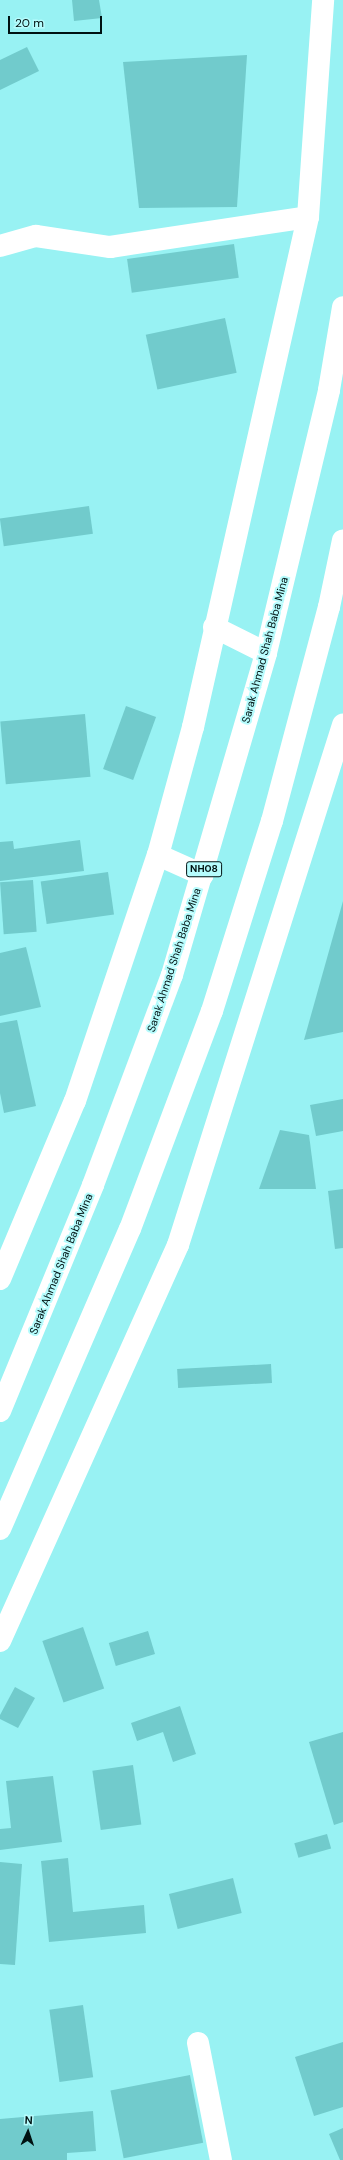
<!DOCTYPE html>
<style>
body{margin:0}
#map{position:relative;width:343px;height:2160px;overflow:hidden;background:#98f2f3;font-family:"DM Sans",sans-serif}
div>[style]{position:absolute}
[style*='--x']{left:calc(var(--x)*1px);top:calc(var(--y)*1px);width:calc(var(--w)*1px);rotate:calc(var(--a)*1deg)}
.building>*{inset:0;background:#71cbcc;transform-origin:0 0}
.street>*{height:22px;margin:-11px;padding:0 11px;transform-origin:11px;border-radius:11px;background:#fff}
.highway>*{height:22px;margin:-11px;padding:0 11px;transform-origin:11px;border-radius:11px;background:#fff}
span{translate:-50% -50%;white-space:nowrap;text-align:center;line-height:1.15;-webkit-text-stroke:4px #b6fcfd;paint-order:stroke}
.shield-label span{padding:1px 3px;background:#b6fcfd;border:1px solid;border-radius:3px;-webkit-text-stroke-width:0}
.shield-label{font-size:10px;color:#001212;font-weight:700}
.street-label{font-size:11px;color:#001212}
.north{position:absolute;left:8px;top:2112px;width:40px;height:40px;-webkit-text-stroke:3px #b6fcfd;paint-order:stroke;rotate:3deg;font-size:11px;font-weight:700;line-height:16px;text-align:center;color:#001212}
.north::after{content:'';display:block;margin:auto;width:14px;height:18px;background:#001212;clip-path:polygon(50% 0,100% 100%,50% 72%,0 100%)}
.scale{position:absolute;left:8px;top:16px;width:94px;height:18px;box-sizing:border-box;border:2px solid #001212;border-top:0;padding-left:5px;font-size:12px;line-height:14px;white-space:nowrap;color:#001212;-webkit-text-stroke:3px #b6fcfd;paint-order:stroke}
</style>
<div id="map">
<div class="building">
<i style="clip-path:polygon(72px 0,99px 0,102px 18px,74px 21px)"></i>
<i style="clip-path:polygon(27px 47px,39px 71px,0 90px,0 60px)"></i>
<i style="clip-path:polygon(247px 55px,237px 207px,139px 208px,123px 62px)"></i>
<i style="left:234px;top:244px;width:34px;height:108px;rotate:82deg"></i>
<i style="left:225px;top:318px;width:56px;height:81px;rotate:78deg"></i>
<i style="left:89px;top:506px;width:28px;height:90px;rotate:82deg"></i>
<i style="left:126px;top:706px;width:32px;height:67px;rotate:20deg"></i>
<i style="left:85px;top:714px;width:63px;height:85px;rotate:85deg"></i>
<i style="clip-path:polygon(80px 840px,84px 871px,0 881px,0 842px,13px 841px,14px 849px)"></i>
<i style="left:108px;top:872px;width:43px;height:68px;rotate:82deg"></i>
<i style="left:33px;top:880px;width:52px;height:33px;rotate:86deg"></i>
<i style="clip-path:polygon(343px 901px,343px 1032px,304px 1040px)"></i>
<i style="clip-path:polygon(26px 947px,41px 1007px,0 1016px,0 953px)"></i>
<i style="clip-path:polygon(17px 1020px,36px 1106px,4px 1113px,0 1093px,0 1023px)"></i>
<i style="clip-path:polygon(343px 1099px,343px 1131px,316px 1136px,310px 1105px)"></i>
<i style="clip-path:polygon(280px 1130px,309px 1135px,316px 1189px,259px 1189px)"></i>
<i style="clip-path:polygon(343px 1189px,343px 1248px,335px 1249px,328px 1191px)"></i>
<i style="left:271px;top:1364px;width:19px;height:94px;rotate:87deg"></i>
<i style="left:83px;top:1627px;width:65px;height:43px;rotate:71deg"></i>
<i style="left:148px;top:1631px;width:24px;height:41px;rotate:73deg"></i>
<i style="clip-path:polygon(15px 1687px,35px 1698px,18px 1728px,0 1719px,0 1715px)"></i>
<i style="clip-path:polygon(180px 1706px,196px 1754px,173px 1762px,163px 1732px,137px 1741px,131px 1723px)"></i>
<i style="clip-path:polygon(343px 1732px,343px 1822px,334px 1825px,309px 1742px)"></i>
<i style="left:133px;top:1765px;width:60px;height:41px;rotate:82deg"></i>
<i style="clip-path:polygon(53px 1776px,62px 1842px,0 1850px,0 1829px,11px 1828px,6px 1781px)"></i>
<i style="left:327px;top:1834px;width:15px;height:34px;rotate:74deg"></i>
<i style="clip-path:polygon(68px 1858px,73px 1912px,144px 1905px,146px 1933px,49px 1942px,41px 1861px)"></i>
<i style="clip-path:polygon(0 1862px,22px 1864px,15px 1965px,0 1964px)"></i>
<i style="left:233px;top:1878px;width:36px;height:66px;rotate:76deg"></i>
<i style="left:83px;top:2005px;width:73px;height:34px;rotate:82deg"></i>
<i style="clip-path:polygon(343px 2042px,343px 2107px,314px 2116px,295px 2057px)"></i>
<i style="left:190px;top:2075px;width:69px;height:81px;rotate:79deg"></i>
<i style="clip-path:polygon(93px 2111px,96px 2151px,67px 2153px,67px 2160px,0 2160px,0 2119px)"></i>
<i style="clip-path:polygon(343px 2128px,343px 2160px,340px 2160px,329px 2134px)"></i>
</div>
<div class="street">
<i style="--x:0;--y:246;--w:37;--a:-16"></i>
<i style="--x:36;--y:236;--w:75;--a:8.5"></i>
<i style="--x:110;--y:247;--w:200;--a:-8.6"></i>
<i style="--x:0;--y:1279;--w:193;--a:-67.2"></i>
<i style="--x:75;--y:1101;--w:260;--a:-71.4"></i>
<i style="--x:158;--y:855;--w:133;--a:-74.7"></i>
<i style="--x:193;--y:727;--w:523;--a:-77.29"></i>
<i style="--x:308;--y:217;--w:218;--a:-86"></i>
<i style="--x:0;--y:1641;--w:434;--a:-65.8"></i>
<i style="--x:178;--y:1245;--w:546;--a:-72.4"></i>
<i style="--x:198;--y:2043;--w:119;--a:78.9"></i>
</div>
<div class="highway">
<i style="--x:214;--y:627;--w:58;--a:26.6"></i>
<i style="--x:158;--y:855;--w:49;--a:24"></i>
<i style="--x:0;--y:1411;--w:244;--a:-67.6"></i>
<i style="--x:93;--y:1185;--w:224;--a:-69.4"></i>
<i style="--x:172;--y:975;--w:335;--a:-73.7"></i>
<i style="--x:266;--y:653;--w:270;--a:-76.5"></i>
<i style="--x:329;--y:390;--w:84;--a:-80.4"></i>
<i style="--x:0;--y:1529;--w:327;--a:-66.6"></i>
<i style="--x:130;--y:1229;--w:233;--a:-69.4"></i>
<i style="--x:212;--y:1011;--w:199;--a:-72.5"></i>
<i style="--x:272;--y:821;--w:221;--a:-75.1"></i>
<i style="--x:329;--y:607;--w:68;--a:-78.2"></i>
</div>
<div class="shield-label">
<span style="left:204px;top:869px">NH08</span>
</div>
<div class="street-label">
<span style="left:265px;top:650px;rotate:-75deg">Sarak Ahmad Shah Baba Mina</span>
<span style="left:174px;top:960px;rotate:-72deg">Sarak Ahmad Shah Baba Mina</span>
<span style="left:61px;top:1264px;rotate:-68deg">Sarak Ahmad Shah Baba Mina</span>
</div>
<div class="north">N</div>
<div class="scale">20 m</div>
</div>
